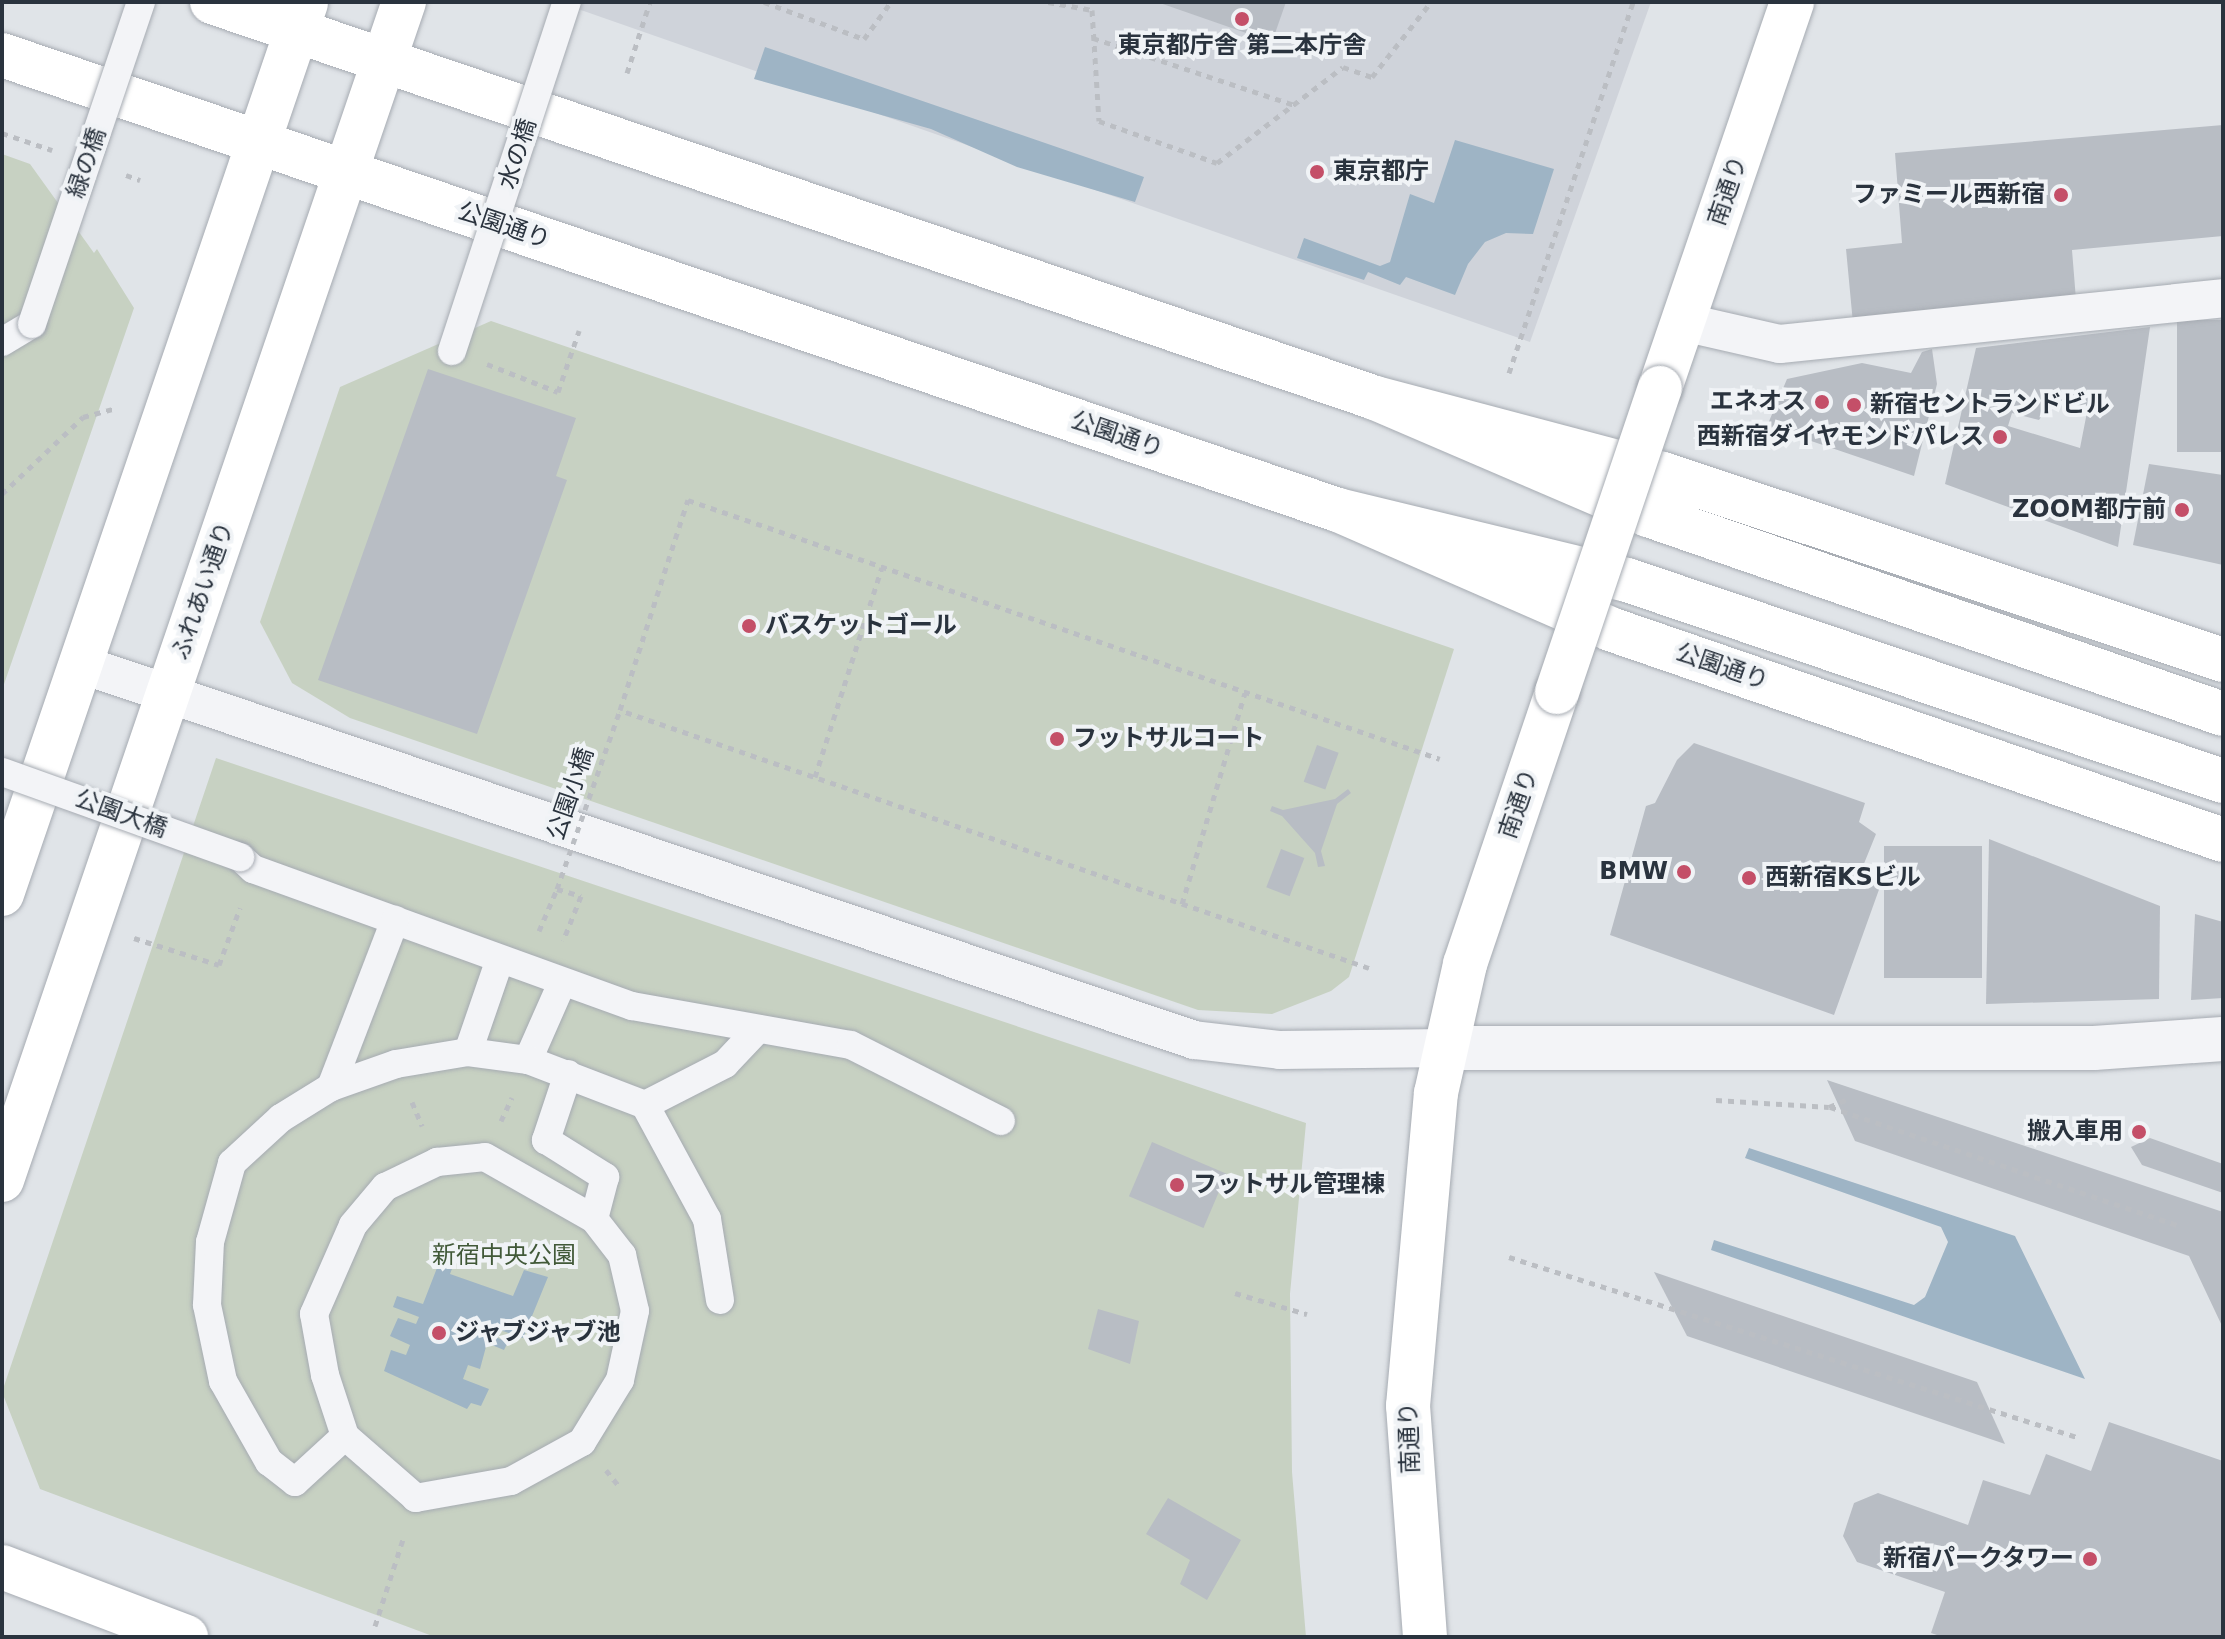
<!DOCTYPE html>
<meta charset="utf-8">
<style>
body{margin:0}
#map{position:relative;width:2225px;height:1639px;overflow:hidden;background:#e0e4e8;font-family:"DejaVu Sans","Noto Sans JP",sans-serif}
div>[style]{position:absolute}
[style*='--x']{left:calc(var(--x)*1px);top:calc(var(--y)*1px);width:calc(var(--w)*1px);rotate:calc(var(--a)*1deg)}
.built>*{inset:0;background:#cfd3da}
.green>*{inset:0;background:#c7d1c2}
.water>*{inset:0;background:#9eb4c5}
.building>*{inset:0;background:#b8bdc4;transform-origin:0 0}
.path>*{height:5px;margin-top:-2.5px;transform-origin:0;background:repeating-linear-gradient(90deg,#bbbec3 0 6px,transparent 0 12px)}
.roads{filter:drop-shadow(0 0 2px #a6abb2) drop-shadow(0 0 2px #a6abb2)}
.pedestrian>*{height:28px;margin:-14px;padding:0 14px;transform-origin:14px;border-radius:14px;background:#f3f4f7}
.minor>*{height:38px;margin:-19px;padding:0 19px;transform-origin:19px;border-radius:19px;background:#f3f4f7}
.tertiary>*{height:44px;margin:-22px;padding:0 22px;transform-origin:22px;border-radius:22px;background:#f3f4f7}
.secondary>*{height:44px;margin:-22px;padding:0 22px;transform-origin:22px;border-radius:22px;background:#fff}
.motorway>*{height:44px;margin:-22px;padding:0 22px;transform-origin:22px;border-radius:22px;background:#fff}
.path-bridge>*{height:5px;margin-top:-2.5px;transform-origin:0;background:repeating-linear-gradient(90deg,#bbbec3 0 6px,transparent 0 12px)}
.bridges{filter:drop-shadow(0 0 2px #a6abb2) drop-shadow(0 0 2px #a6abb2)}
.pedestrian-bridge>*{height:28px;margin:-14px;padding:0 14px;transform-origin:14px;border-radius:14px;background:#f3f4f7}
.secondary-bridge>*{height:44px;margin:-22px;padding:0 22px;transform-origin:22px;border-radius:22px;background:#fff}
.dots>*{width:22px;height:22px;translate:-50% -50%;box-sizing:border-box;border:4px solid #f0f3f6;border-radius:50%}
span{translate:-50% -50%;white-space:nowrap;text-align:center;line-height:1.15;-webkit-text-stroke:8px #f0f3f6;paint-order:stroke}
.poi-label{font-size:24px;color:#2a333e;font-weight:700}
.left{translate:0 -50%;text-align:left}
.right{translate:-100% -50%;text-align:right}
.street-label{font-size:24px;color:#2a333e}
.park-label{font-size:24px;color:#415938}
.frame{position:absolute;inset:0;border:4px solid #2a333e;pointer-events:none}
</style>
<div id="map">
<div class="built">
<i style="clip-path:polygon(558px 2px,1651px 2px,1530px 342px)"></i>
</div>
<div class="green">
<i style="clip-path:polygon(2px 154px,30px 164px,94px 253px,97px 249px,134px 308px,2px 690px)"></i>
<i style="clip-path:polygon(491px 321px,1454px 649px,1349px 977px,1331px 991px,1272px 1014px,1198px 1010px,350px 718px,292px 683px,260px 622px,340px 387px)"></i>
<i style="clip-path:polygon(216px 758px,1306px 1123px,1290px 1294px,1292px 1472px,1306px 1637px,435px 1637px,40px 1489px,2px 1392px)"></i>
</div>
<div class="water">
<i style="clip-path:polygon(765px 47px,1144px 177px,1135px 202px,1017px 167px,931px 129px,754px 79px)"></i>
<i style="clip-path:polygon(1455px 140px,1554px 169px,1533px 234px,1506px 233px,1485px 242px,1468px 264px,1455px 295px,1406px 277px,1400px 285px,1368px 272px,1364px 280px,1297px 258px,1304px 238px,1380px 266px,1390px 262px,1410px 194px,1434px 203px)"></i>
<i style="clip-path:polygon(1749px 1148px,2015px 1236px,2085px 1379px,1711px 1250px,1714px 1240px,1914px 1305px,1925px 1297px,1948px 1242px,1941px 1227px,1745px 1158px)"></i>
<i style="clip-path:polygon(442px 1255px,457px 1256px,450px 1274px,513px 1296px,524px 1270px,548px 1277px,523px 1338px,483px 1324px,480px 1331px,508px 1342px,504px 1350px,487px 1343px,480px 1369px,468px 1365px,463px 1379px,489px 1389px,481px 1406px,471px 1403px,467px 1409px,384px 1371px,391px 1350px,406px 1355px,410px 1345px,390px 1336px,398px 1318px,416px 1324px,419px 1317px,393px 1307px,397px 1296px,423px 1304px)"></i>
</div>
<div class="building">
<i style="clip-path:polygon(1157px 2px,1286px 2px,1272px 42px)"></i>
<i style="clip-path:polygon(2223px 125px,2223px 236px,2072px 250px,2077px 312px,1854px 334px,1846px 249px,1902px 243px,1895px 153px)"></i>
<i style="left:2223px;top:320px;width:132px;height:46px;rotate:90deg"></i>
<i style="clip-path:polygon(evenodd,2150px 327px,2118px 547px,1945px 484px,1976px 348px,2150px 327px,2053px 399px,2088px 407px,2080px 448px,2008px 426px,2012px 413px,2039px 420px,2053px 399px)"></i>
<i style="clip-path:polygon(1932px 349px,1937px 384px,1914px 476px,1767px 426px,1787px 379px,1862px 363px,1911px 373px,1922px 352px)"></i>
<i style="clip-path:polygon(428px 369px,576px 418px,556px 476px,567px 480px,477px 734px,318px 680px)"></i>
<i style="clip-path:polygon(2149px 464px,2223px 475px,2223px 565px,2133px 545px)"></i>
<i style="clip-path:polygon(1694px 743px,1865px 803px,1859px 822px,1876px 834px,1861px 871px,1881px 884px,1834px 1015px,1610px 935px,1646px 806px,1655px 803px,1677px 760px)"></i>
<i style="left:1317px;top:745px;width:23px;height:39px;rotate:20deg"></i>
<i style="clip-path:polygon(1348px 789px,1351px 793px,1337px 804px,1321px 851px,1325px 866px,1318px 867px,1315px 853px,1282px 816px,1270px 811px,1272px 806px,1283px 810px,1335px 799px)"></i>
<i style="clip-path:polygon(1989px 839px,2160px 906px,2159px 999px,1986px 1004px)"></i>
<i style="left:1884px;top:846px;width:98px;height:132px"></i>
<i style="left:1281px;top:849px;width:25px;height:41px;rotate:21deg"></i>
<i style="clip-path:polygon(2195px 914px,2223px 922px,2223px 998px,2191px 1000px)"></i>
<i style="clip-path:polygon(1827px 1080px,2223px 1212px,2223px 1328px,2189px 1256px,1855px 1141px)"></i>
<i style="clip-path:polygon(2150px 1138px,2223px 1164px,2223px 1193px,2142px 1165px,2131px 1147px)"></i>
<i style="left:1152px;top:1142px;width:81px;height:59px;rotate:23deg"></i>
<i style="clip-path:polygon(1654px 1272px,1977px 1382px,2005px 1444px,1687px 1336px)"></i>
<i style="clip-path:polygon(1098px 1309px,1139px 1321px,1130px 1364px,1088px 1349px)"></i>
<i style="clip-path:polygon(2109px 1422px,2223px 1461px,2223px 1637px,1943px 1637px,1931px 1633px,1945px 1592px,1857px 1562px,1843px 1536px,1854px 1503px,1878px 1493px,1968px 1525px,1983px 1480px,2030px 1495px,2046px 1454px,2091px 1471px)"></i>
<i style="clip-path:polygon(1168px 1498px,1241px 1540px,1207px 1600px,1180px 1584px,1190px 1560px,1146px 1534px)"></i>
</div>
<div class="path">
<i style="--x:764;--y:2;--w:107;--a:20.3"></i>
<i style="--x:864;--y:39;--w:46;--a:-53.9"></i>
<i style="--x:1048;--y:2;--w:45;--a:10.3"></i>
<i style="--x:1092;--y:10;--w:111;--a:86.4"></i>
<i style="--x:1099;--y:121;--w:125;--a:19.6"></i>
<i style="--x:1217;--y:163;--w:158;--a:-37.3"></i>
<i style="--x:1343;--y:67;--w:31;--a:19"></i>
<i style="--x:1372;--y:77;--w:95;--a:-51.8"></i>
<i style="--x:1093;--y:38;--w:215;--a:18.4"></i>
<i style="--x:627;--y:73;--w:75;--a:-72.1"></i>
<i style="--x:2;--y:133;--w:53;--a:18.8"></i>
<i style="--x:126;--y:175;--w:15;--a:20"></i>
<i style="--x:487;--y:364;--w:76;--a:21.5"></i>
<i style="--x:558;--y:392;--w:65;--a:-71"></i>
<i style="--x:1509;--y:373;--w:391;--a:-71.5"></i>
<i style="--x:2;--y:494;--w:112;--a:-43.5"></i>
<i style="--x:83;--y:417;--w:35;--a:-15"></i>
<i style="--x:815;--y:777;--w:220;--a:-72.3"></i>
<i style="--x:1182;--y:904;--w:220;--a:-73.4"></i>
<i style="--x:539;--y:931;--w:46;--a:-66.8"></i>
<i style="--x:557;--y:889;--w:25;--a:16"></i>
<i style="--x:581;--y:896;--w:48;--a:111.8"></i>
<i style="--x:134;--y:938;--w:89;--a:17.6"></i>
<i style="--x:219;--y:965;--w:61;--a:-69.8"></i>
<i style="--x:1369;--y:968;--w:792;--a:-160.99"></i>
<i style="--x:620;--y:710;--w:221;--a:-72.1"></i>
<i style="--x:688;--y:500;--w:795;--a:19"></i>
<i style="--x:1716;--y:1100;--w:113;--a:3.5"></i>
<i style="--x:1829;--y:1107;--w:21;--a:-23"></i>
<i style="--x:412;--y:1102;--w:26;--a:67"></i>
<i style="--x:1830;--y:1107;--w:370;--a:18.8"></i>
<i style="--x:501;--y:1121;--w:26;--a:-65"></i>
<i style="--x:1509;--y:1257;--w:596;--a:17.58"></i>
<i style="--x:1235;--y:1293;--w:75;--a:16.3"></i>
<i style="--x:606;--y:1470;--w:21;--a:51"></i>
<i style="--x:375;--y:1626;--w:95;--a:-72.1"></i>
<i style="--x:658;--y:1637;--w:2;--a:-63"></i>
</div>
<div class="roads">
<div class="pedestrian">
<i style="--x:2;--y:342;--w:35;--a:-31"></i>
<i style="--x:240;--y:857;--w:18;--a:43"></i>
<i style="--x:253;--y:869;--w:403;--a:19.9"></i>
<i style="--x:632;--y:1006;--w:222;--a:10.1"></i>
<i style="--x:851;--y:1045;--w:168;--a:26.9"></i>
<i style="--x:468;--y:1052;--w:98;--a:-71"></i>
<i style="--x:528;--y:1060;--w:84;--a:-66.2"></i>
<i style="--x:568;--y:1074;--w:70;--a:108.4"></i>
<i style="--x:546;--y:1140;--w:70;--a:32.1"></i>
<i style="--x:605;--y:1177;--w:43;--a:104.7"></i>
<i style="--x:331;--y:1087;--w:179;--a:-69"></i>
<i style="--x:645;--y:1105;--w:90;--a:-27.1"></i>
<i style="--x:725;--y:1064;--w:48;--a:-46.7"></i>
<i style="--x:485;--y:1157;--w:125;--a:29.6"></i>
<i style="--x:594;--y:1219;--w:46;--a:52.1"></i>
<i style="--x:622;--y:1255;--w:57;--a:76.9"></i>
<i style="--x:635;--y:1311;--w:71;--a:102.3"></i>
<i style="--x:620;--y:1380;--w:73;--a:121.5"></i>
<i style="--x:582;--y:1442;--w:81;--a:151.2"></i>
<i style="--x:511;--y:1481;--w:97;--a:169.9"></i>
<i style="--x:416;--y:1498;--w:94;--a:-138.9"></i>
<i style="--x:345;--y:1436;--w:64;--a:-108.2"></i>
<i style="--x:325;--y:1375;--w:62;--a:-100.2"></i>
<i style="--x:314;--y:1314;--w:97;--a:-66.3"></i>
<i style="--x:353;--y:1225;--w:50;--a:-49.9"></i>
<i style="--x:385;--y:1187;--w:58;--a:-25.7"></i>
<i style="--x:437;--y:1162;--w:48;--a:-5.9"></i>
<i style="--x:345;--y:1436;--w:68;--a:137.4"></i>
<i style="--x:295;--y:1482;--w:33;--a:-142"></i>
<i style="--x:269;--y:1462;--w:93;--a:-119.6"></i>
<i style="--x:223;--y:1381;--w:78;--a:-101.9"></i>
<i style="--x:207;--y:1305;--w:63;--a:-87.3"></i>
<i style="--x:210;--y:1242;--w:82;--a:-74.4"></i>
<i style="--x:232;--y:1163;--w:67;--a:-42.6"></i>
<i style="--x:281;--y:1118;--w:59;--a:-31.8"></i>
<i style="--x:331;--y:1087;--w:69;--a:-19.5"></i>
<i style="--x:396;--y:1064;--w:73;--a:-9.5"></i>
<i style="--x:468;--y:1052;--w:61;--a:7.6"></i>
<i style="--x:528;--y:1060;--w:125;--a:21"></i>
<i style="--x:645;--y:1105;--w:130;--a:61.5"></i>
<i style="--x:707;--y:1219;--w:82;--a:80.9"></i>
</div>
<div class="minor">
<i style="--x:1683;--y:322;--w:99;--a:12.8"></i>
<i style="--x:1780;--y:344;--w:445;--a:-5.9"></i>
<i style="--x:80;--y:664;--w:1176;--a:18.65"></i>
<i style="--x:1194;--y:1040;--w:87;--a:6.6"></i>
<i style="--x:1280;--y:1050;--w:166;--a:-0.7"></i>
</div>
<div class="tertiary">
<i style="--x:1446;--y:1048;--w:648;--a:0"></i>
<i style="--x:2094;--y:1048;--w:129;--a:-4"></i>
</div>
<div class="secondary">
<i style="--x:212;--y:2;--w:1229;--a:18.8"></i>
<i style="--x:1375;--y:398;--w:298;--a:14.8"></i>
<i style="--x:1663;--y:474;--w:590;--a:18.37"></i>
<i style="--x:2;--y:55;--w:1411;--a:18.81"></i>
<i style="--x:1338;--y:510;--w:297;--a:23.6"></i>
<i style="--x:1610;--y:629;--w:648;--a:18.99"></i>
<i style="--x:1660;--y:388;--w:408;--a:-71.1"></i>
<i style="--x:2;--y:894;--w:941;--a:-71.16"></i>
<i style="--x:2;--y:1180;--w:1245;--a:-71.16"></i>
<i style="--x:2;--y:1567;--w:197;--a:20.8"></i>
<i style="--x:1425;--y:1637;--w:232;--a:-94.2"></i>
<i style="--x:1408;--y:1406;--w:314;--a:-84.9"></i>
<i style="--x:1436;--y:1093;--w:132;--a:-77.3"></i>
<i style="--x:1465;--y:964;--w:287;--a:-71.3"></i>
</div>
<div class="motorway">
<i style="--x:1375;--y:398;--w:297;--a:23.2"></i>
<i style="--x:1648;--y:515;--w:608;--a:19.09"></i>
<i style="--x:1338;--y:510;--w:297;--a:13.6"></i>
<i style="--x:1627;--y:580;--w:629;--a:18.64"></i>
</div>
</div>
<div class="path-bridge">
<i style="--x:557;--y:889;--w:190;--a:-70.6"></i>
</div>
<div class="bridges">
<div class="pedestrian-bridge">
<i style="--x:32;--y:324;--w:340;--a:-71.3"></i>
<i style="--x:452;--y:351;--w:367;--a:-71.8"></i>
<i style="--x:2;--y:772;--w:253;--a:19.7"></i>
</div>
<div class="secondary-bridge">
<i style="--x:1557;--y:692;--w:321;--a:-71.3"></i>
</div>
</div>
<div class="dots">
<i style="left:1242px;top:19px;background:#c44f68"></i>
<i style="left:1317px;top:172px;background:#c44f68"></i>
<i style="left:2061px;top:195px;background:#c44f68"></i>
<i style="left:1822px;top:402px;background:#c44f68"></i>
<i style="left:1854px;top:405px;background:#c44f68"></i>
<i style="left:2000px;top:437px;background:#c44f68"></i>
<i style="left:2182px;top:510px;background:#c44f68"></i>
<i style="left:749px;top:626px;background:#c44f68"></i>
<i style="left:1057px;top:739px;background:#c44f68"></i>
<i style="left:1684px;top:872px;background:#c44f68"></i>
<i style="left:1749px;top:878px;background:#c44f68"></i>
<i style="left:2139px;top:1132px;background:#c44f68"></i>
<i style="left:1177px;top:1185px;background:#c44f68"></i>
<i style="left:439px;top:1333px;background:#c44f68"></i>
<i style="left:2090px;top:1559px;background:#c44f68"></i>
</div>
<div class="poi-label">
<span style="left:1242px;top:46px">東京都庁舎 第二本庁舎</span>
<span class="left" style="left:1333px;top:172px">東京都庁</span>
<span class="right" style="left:2045px;top:195px">ファミール西新宿</span>
<span class="right" style="left:1806px;top:402px">エネオス</span>
<span class="left" style="left:1870px;top:405px">新宿セントランドビル</span>
<span class="right" style="left:1984px;top:437px">西新宿ダイヤモンドパレス</span>
<span class="right" style="left:2166px;top:510px">ZOOM都庁前</span>
<span class="left" style="left:765px;top:626px">バスケットゴール</span>
<span class="left" style="left:1073px;top:739px">フットサルコート</span>
<span class="right" style="left:1668px;top:872px">BMW</span>
<span class="left" style="left:1765px;top:878px">西新宿KSビル</span>
<span class="right" style="left:2123px;top:1132px">搬入車用</span>
<span class="left" style="left:1193px;top:1185px">フットサル管理棟</span>
<span class="left" style="left:455px;top:1333px">ジャブジャブ池</span>
<span class="right" style="left:2074px;top:1559px">新宿パークタワー</span>
</div>
<div class="street-label">
<span style="left:518px;top:154px;rotate:-72deg">水の橋</span>
<span style="left:87px;top:163px;rotate:-71deg">緑の橋</span>
<span style="left:1728px;top:191px;rotate:-71deg">南通り</span>
<span style="left:504px;top:226px;rotate:19deg">公園通り</span>
<span style="left:1117px;top:435px;rotate:19deg">公園通り</span>
<span style="left:203px;top:591px;rotate:-71deg">ふれあい通り</span>
<span style="left:1722px;top:667px;rotate:19deg">公園通り</span>
<span style="left:571px;top:794px;rotate:-71deg">公園小橋</span>
<span style="left:1519px;top:804px;rotate:-71deg">南通り</span>
<span style="left:121px;top:814px;rotate:20deg">公園大橋</span>
<span style="left:1410px;top:1438px;rotate:-92deg">南通り</span>
</div>
<div class="park-label">
<span style="left:504px;top:1256px">新宿中央公園</span>
</div>
<div class="frame"></div>
</div>
